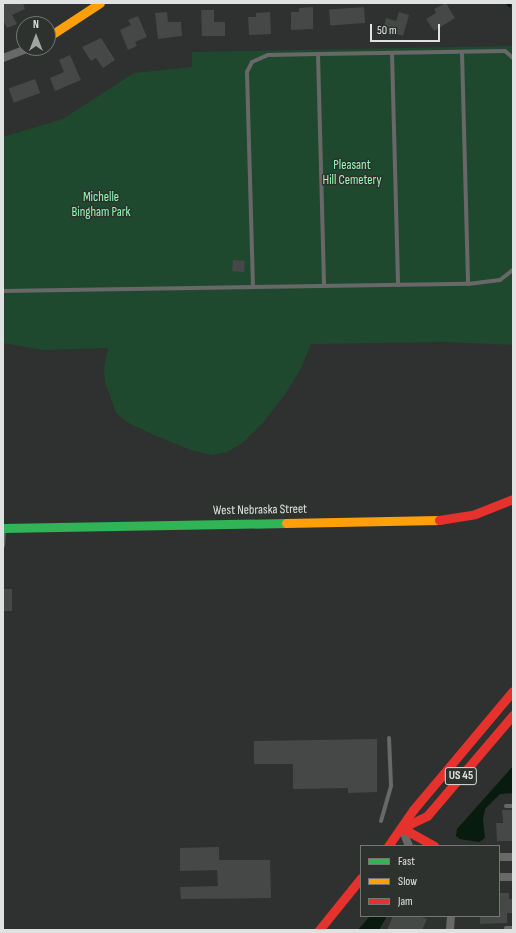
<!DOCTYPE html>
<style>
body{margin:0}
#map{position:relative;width:516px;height:933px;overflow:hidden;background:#2e312f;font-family:"Sofia Sans Condensed",sans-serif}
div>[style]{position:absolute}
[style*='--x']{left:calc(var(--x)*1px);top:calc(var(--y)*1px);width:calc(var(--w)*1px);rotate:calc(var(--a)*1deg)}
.green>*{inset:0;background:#1f492f}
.water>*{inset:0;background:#071c0e}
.stream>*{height:3px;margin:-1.5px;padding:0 1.5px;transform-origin:1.5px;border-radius:1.5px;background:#071c0e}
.building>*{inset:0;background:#454846;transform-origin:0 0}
.lane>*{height:4px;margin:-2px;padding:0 2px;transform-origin:2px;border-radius:2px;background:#686868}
.street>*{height:8px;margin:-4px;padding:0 4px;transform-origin:4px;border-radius:4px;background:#686868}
.fast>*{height:9px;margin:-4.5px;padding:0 4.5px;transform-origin:4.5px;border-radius:4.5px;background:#30b455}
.slow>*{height:9px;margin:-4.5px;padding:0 4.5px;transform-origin:4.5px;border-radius:4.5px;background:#ff9f0a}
.jam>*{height:9px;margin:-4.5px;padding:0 4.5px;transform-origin:4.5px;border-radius:4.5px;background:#e5322d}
span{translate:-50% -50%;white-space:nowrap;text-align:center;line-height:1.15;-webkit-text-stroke:3px #2d322e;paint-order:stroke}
.shield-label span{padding:1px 3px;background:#2d322e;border:1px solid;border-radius:3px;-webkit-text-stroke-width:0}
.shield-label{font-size:12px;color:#dfe2e0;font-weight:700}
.park-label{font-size:13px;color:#92f8b3}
.street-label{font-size:13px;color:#dfe2e0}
.frame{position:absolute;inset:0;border:4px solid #dfe2e0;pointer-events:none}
.legend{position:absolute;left:360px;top:845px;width:140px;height:72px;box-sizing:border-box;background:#2d322e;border:1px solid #747875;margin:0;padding:5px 7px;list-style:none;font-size:12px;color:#dfe2e0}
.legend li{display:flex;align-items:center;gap:8px;height:20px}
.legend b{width:20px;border:1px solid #747875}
.north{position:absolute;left:16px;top:16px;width:40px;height:40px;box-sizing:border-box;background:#2d322e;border:1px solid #747875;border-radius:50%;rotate:0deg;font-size:11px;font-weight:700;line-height:16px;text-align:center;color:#dfe2e0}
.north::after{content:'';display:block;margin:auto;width:14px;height:18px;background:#a1a4a2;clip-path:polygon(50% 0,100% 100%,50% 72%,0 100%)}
.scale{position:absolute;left:370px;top:24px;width:70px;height:18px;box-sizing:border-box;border:2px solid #dfe2e0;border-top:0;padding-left:5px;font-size:12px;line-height:14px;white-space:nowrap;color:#dfe2e0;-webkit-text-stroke:3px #2d322e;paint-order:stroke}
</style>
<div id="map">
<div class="green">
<i style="clip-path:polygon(513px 46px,513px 345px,445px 342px,311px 344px,301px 368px,286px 393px,262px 424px,241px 444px,227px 452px,212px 455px,191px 450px,154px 435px,127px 422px,116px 413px,105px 382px,104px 367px,108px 348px,43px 350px,3px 343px,3px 137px,63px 119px,134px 73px,192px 67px,192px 52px)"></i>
</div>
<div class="water">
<i style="clip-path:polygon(513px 766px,513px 793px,500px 794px,485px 809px,483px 820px,485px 838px,479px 842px,460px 839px,456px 836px,457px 829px)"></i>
<i style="clip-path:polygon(370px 916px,387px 916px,379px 930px,358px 930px)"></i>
</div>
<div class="stream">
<i style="--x:507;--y:3;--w:3;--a:45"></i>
</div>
<div class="building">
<i style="clip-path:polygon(3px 3px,23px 3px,25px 9px,12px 15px,17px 24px,7px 28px,3px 20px)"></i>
<i style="clip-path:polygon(446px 3px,455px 18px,434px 31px,426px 19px,436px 13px,434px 9px)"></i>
<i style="clip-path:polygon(313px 7px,313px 29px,291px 30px,291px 12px,299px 12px,299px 8px)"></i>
<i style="left:364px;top:7px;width:16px;height:35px;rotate:86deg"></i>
<i style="clip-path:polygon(201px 10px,214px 10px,214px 22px,225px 22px,225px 36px,202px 36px)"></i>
<i style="clip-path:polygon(167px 12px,168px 22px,181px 22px,182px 36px,158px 39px,155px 13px)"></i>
<i style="clip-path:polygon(270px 12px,271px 34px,249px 35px,248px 17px,256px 17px,256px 13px)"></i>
<i style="clip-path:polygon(399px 12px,409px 15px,403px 36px,383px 30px,386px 18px,396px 21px)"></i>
<i style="clip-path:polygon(138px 16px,147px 37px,135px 42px,137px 46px,128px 50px,120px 30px,131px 25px,128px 20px)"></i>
<i style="clip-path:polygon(101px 38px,115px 60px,103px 68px,96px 58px,91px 61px,82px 47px)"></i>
<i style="clip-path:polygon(70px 55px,81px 80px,55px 91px,50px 78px,64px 72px,59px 60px)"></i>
<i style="left:35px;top:79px;width:15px;height:28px;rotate:70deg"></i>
<i style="left:233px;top:260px;width:12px;height:11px;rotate:5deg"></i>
<i style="left:3px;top:589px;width:9px;height:22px"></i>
<i style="clip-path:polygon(377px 739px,377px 792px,348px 793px,348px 788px,293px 789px,293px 764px,254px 764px,254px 741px)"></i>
<i style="clip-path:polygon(502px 810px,513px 810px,513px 841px,497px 841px,496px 823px,503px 823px)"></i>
<i style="clip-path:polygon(219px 847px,219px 860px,270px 860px,271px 898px,181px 899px,180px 887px,218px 886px,217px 870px,180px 871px,180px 848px)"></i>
<i style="clip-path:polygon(499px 893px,509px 893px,509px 899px,513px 899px,513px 913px,507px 913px,507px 923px,480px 924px,480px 916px,499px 916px)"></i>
<i style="clip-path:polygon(393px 916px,419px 916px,427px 919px,422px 930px,387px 930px)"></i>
</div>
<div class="lane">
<i style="--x:462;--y:52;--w:232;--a:88.5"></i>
<i style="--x:392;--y:53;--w:232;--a:88.5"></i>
<i style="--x:318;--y:54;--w:232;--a:88.5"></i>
<i style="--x:253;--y:287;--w:215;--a:-91.6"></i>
<i style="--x:247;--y:72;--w:11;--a:-63"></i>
<i style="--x:252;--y:62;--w:17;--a:-24"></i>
<i style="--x:268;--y:55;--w:50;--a:-1.1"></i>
<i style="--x:318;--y:54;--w:187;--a:-0.9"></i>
<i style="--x:505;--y:51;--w:11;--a:41"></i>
<i style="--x:3;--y:291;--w:465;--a:-0.9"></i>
<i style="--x:468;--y:284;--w:32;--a:-7"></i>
<i style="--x:500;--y:280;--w:16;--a:-38"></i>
<i style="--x:3;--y:546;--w:18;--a:-87"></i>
<i style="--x:506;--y:806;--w:7;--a:0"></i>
<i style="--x:381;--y:821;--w:37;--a:-74"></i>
<i style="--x:391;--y:785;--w:47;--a:-92.4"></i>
<i style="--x:506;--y:928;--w:7;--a:0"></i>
</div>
<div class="street">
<i style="--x:3;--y:58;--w:28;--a:-21"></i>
<i style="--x:402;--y:828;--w:19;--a:69"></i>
<i style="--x:499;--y:857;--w:14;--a:0"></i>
<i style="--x:499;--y:877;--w:14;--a:0"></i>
<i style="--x:450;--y:930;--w:14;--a:-86"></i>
</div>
<div class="fast">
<i style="--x:3;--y:528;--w:283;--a:-1"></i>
</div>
<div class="slow">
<i style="--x:48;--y:37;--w:62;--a:-33.2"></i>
<i style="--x:286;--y:523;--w:153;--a:-1.1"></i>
</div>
<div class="jam">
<i style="--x:439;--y:520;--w:36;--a:-9"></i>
<i style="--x:475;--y:514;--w:41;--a:-21.5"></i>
<i style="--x:402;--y:828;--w:37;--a:29"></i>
<i style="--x:402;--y:828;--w:28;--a:-26"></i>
<i style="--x:427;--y:816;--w:133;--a:-49.6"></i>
<i style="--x:388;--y:846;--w:44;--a:-55.2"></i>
<i style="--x:413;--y:810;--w:155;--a:-50"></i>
<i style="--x:319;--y:930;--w:67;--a:-51.1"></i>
</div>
<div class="shield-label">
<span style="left:461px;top:776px">US 45</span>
</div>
<div class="park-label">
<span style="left:352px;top:173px">Pleasant<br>Hill Cemetery</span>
<span style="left:101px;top:205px">Michelle<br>Bingham Park</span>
</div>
<div class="street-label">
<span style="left:260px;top:510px;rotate:-1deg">West Nebraska Street</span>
</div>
<div class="frame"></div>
<ul class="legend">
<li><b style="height:5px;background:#30b455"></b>Fast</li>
<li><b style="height:5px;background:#ff9f0a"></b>Slow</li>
<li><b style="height:5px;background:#e5322d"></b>Jam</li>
</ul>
<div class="north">N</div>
<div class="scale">50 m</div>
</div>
